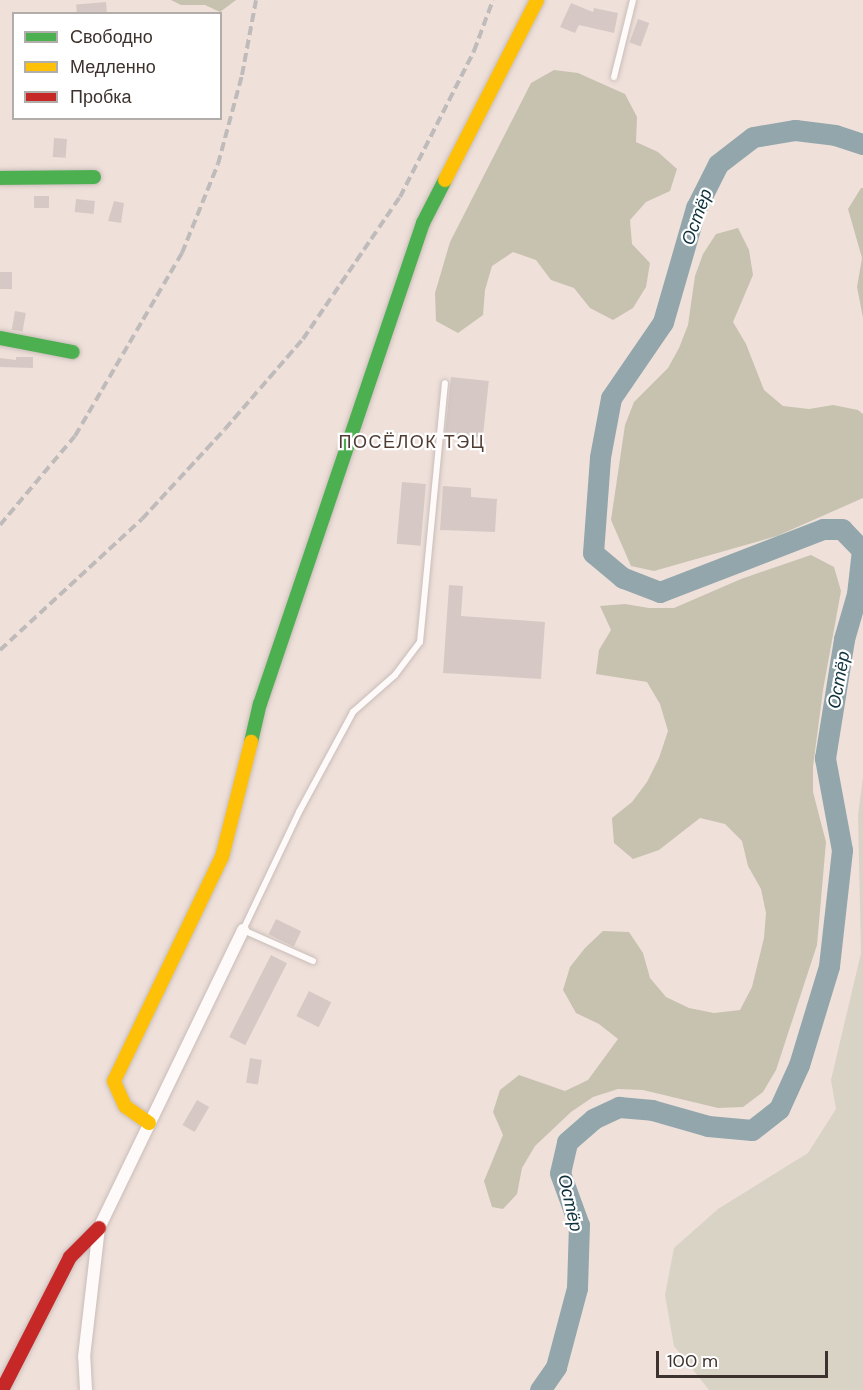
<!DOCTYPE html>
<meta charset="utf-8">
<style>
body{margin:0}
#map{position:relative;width:863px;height:1390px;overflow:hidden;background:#efe0da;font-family:"DM Sans",sans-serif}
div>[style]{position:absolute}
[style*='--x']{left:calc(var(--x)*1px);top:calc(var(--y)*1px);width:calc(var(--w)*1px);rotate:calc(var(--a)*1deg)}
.green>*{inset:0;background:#d8d3c5}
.forest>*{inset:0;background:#c7c2af}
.river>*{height:21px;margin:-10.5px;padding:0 10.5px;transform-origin:10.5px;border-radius:10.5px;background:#92a6ac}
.building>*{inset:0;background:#d6c9c5;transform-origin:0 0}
.roads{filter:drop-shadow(0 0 2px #c9bdb9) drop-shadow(0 0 2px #c9bdb9)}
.lane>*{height:6px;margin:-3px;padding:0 3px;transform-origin:3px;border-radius:3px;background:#fdfaf9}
.street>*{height:12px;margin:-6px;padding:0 6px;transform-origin:6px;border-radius:6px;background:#fdfaf9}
.fast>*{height:14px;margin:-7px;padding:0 7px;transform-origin:7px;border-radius:7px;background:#4caf50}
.slow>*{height:14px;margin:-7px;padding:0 7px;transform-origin:7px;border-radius:7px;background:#ffc107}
.jam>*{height:14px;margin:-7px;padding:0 7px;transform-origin:7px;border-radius:7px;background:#c62828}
.rail>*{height:4px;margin-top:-2px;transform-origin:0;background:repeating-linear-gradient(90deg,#bfbbba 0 9px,transparent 0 13.5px)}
span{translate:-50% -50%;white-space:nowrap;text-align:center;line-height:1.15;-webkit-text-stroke:4.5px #fff;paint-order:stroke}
.water-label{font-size:18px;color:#0e313b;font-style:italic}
.neighbourhood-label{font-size:18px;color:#513c34;letter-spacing:1.5px}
.legend{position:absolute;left:12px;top:12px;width:210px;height:108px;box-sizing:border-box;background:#fff;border:2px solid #b1adab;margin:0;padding:8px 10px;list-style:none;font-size:18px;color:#3d322e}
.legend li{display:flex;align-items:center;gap:12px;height:30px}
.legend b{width:30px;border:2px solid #b1adab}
.scale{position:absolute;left:656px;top:1351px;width:172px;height:27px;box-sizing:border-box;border:3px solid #3d322e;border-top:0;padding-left:8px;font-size:18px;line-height:21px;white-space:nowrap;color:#3d322e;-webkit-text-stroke:4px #fff;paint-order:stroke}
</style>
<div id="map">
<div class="green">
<i style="clip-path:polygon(863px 777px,863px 1390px,709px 1390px,674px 1346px,665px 1295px,674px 1248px,718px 1209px,808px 1153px,836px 1109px,831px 1080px,861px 953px,858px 815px)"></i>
</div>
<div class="forest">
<i style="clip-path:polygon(171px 0,236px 0,220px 12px,205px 5px,181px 5px)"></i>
<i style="clip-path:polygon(554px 70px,578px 73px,625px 94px,637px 117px,636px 142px,658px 152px,677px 169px,670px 191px,646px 202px,630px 220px,632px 244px,650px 263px,646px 287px,633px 308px,613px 320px,590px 308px,574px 288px,551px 280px,536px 260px,513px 252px,492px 266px,485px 290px,483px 315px,458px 333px,436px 321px,435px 293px,450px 242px,531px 83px)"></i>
<i style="clip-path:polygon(861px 188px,863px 188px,863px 318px,857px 287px,862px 258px,848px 209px)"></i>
<i style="clip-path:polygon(738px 228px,749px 250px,753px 275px,733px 322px,746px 344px,764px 390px,783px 406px,809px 409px,833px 405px,858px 410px,863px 414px,863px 498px,777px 536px,654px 571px,631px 566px,611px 520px,625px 425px,634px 402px,668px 368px,679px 348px,688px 325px,695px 276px,703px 254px,716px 234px)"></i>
<i style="clip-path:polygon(811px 555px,834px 567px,841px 591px,823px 690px,813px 767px,813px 792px,826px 842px,817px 945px,776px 1070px,763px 1092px,743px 1107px,718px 1108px,643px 1090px,618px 1089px,593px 1097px,571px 1112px,535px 1146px,522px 1168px,517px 1194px,503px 1209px,492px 1207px,484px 1181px,503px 1135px,493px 1112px,500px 1090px,519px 1075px,565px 1091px,588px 1080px,618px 1039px,599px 1024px,576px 1013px,563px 990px,570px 967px,585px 948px,603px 931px,629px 932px,643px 953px,650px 978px,666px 997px,689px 1008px,714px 1013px,740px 1010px,752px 987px,764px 938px,766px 913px,761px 889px,748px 866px,742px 841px,725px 824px,700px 818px,659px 850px,633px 859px,614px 843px,612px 818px,632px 802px,647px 782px,659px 758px,668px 731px,660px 704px,647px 682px,596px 674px,599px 650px,611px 630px,600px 606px,625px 604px,649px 608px,674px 608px,741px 579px)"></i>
</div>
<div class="river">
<i style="--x:540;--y:1390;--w:28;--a:-55"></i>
<i style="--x:556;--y:1367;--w:82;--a:-75.1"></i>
<i style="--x:577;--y:1288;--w:63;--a:-88.2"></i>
<i style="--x:579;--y:1225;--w:55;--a:-110.1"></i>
<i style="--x:560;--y:1173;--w:32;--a:-77"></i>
<i style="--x:567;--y:1142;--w:35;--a:-41"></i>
<i style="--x:593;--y:1119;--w:29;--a:-25"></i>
<i style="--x:619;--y:1107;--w:33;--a:5"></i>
<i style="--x:652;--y:1110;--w:58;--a:15.9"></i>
<i style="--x:708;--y:1126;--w:44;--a:5.2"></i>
<i style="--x:752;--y:1130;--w:34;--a:-38"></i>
<i style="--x:779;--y:1109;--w:48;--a:-65.6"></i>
<i style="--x:799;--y:1065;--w:103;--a:-73.1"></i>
<i style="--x:829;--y:966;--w:117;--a:-83.6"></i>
<i style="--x:842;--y:850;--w:94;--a:-100.5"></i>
<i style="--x:825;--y:758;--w:121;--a:-80.9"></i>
<i style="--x:844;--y:639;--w:47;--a:-73.9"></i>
<i style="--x:857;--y:594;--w:44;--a:-83.5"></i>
<i style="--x:862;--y:550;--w:29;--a:-134"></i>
<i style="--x:842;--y:529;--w:19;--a:180"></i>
<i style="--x:823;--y:529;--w:175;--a:158.9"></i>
<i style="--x:660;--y:592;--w:40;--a:-159"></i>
<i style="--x:623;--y:578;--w:39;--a:-140"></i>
<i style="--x:593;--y:553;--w:96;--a:-85.8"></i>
<i style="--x:600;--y:457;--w:60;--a:-79.4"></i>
<i style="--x:611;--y:398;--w:92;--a:-55.6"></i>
<i style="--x:663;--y:322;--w:119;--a:-73.9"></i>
<i style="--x:696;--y:208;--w:49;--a:-63.4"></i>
<i style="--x:718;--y:164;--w:44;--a:-37.6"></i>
<i style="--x:753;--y:137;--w:43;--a:-9.5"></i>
<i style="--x:795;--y:130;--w:40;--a:7.1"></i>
<i style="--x:835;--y:135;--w:29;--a:18"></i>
</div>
<div class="building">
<i style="left:106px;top:2px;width:11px;height:30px;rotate:85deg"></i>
<i style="clip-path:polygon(571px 3px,593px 12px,594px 8px,618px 13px,614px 33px,579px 25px,575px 33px,560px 27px)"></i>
<i style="left:638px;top:19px;width:12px;height:25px;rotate:20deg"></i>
<i style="left:54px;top:138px;width:13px;height:19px;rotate:4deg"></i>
<i style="left:34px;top:196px;width:15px;height:12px"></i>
<i style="left:76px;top:199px;width:19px;height:13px;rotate:6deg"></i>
<i style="clip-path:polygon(114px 201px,124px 203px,121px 223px,108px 221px)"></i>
<i style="left:0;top:272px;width:12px;height:17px"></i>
<i style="left:15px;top:311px;width:11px;height:19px;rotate:10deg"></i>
<i style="clip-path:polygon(16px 357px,33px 357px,33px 368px,0 367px,0 358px,16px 360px)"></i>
<i style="left:451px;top:377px;width:38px;height:57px;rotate:6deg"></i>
<i style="left:402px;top:482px;width:24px;height:62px;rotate:5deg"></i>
<i style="clip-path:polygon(443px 486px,471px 488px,471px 497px,497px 499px,495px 532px,440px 530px)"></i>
<i style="clip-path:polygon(449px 585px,463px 586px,461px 616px,545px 622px,541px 679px,443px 673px)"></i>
<i style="left:276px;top:919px;width:28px;height:17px;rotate:26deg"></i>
<i style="left:271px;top:955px;width:18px;height:92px;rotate:27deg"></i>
<i style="left:309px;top:991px;width:25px;height:28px;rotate:27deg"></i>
<i style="left:250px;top:1058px;width:12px;height:25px;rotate:9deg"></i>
<i style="left:197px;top:1100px;width:14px;height:29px;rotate:30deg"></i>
</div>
<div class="roads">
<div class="lane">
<i style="--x:614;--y:77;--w:79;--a:-76.1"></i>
<i style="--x:313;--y:961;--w:77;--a:-156.1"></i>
<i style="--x:243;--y:930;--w:131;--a:-64.6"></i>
<i style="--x:299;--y:812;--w:114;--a:-61.6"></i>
<i style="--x:353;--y:712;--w:56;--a:-41.4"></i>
<i style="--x:395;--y:675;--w:41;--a:-52.9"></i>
<i style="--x:420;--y:642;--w:260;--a:-84.5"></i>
</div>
<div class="street">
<i style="--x:86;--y:1390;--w:33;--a:-93"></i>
<i style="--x:84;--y:1357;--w:130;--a:-83.4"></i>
<i style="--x:99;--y:1228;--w:331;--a:-64.2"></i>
</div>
<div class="fast">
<i style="--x:0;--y:178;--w:94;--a:-0.6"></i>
<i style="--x:0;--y:338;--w:74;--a:10.9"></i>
<i style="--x:251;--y:742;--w:39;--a:-77"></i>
<i style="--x:260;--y:704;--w:508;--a:-71.28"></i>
<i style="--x:423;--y:223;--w:48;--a:-62.9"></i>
</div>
<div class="slow">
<i style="--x:445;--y:180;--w:202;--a:-62.9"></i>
<i style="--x:149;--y:1123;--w:29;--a:-145"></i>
<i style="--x:125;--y:1106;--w:27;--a:-114"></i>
<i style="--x:114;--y:1081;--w:249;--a:-64.3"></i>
<i style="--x:222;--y:857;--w:119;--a:-75.8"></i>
</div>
<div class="jam">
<i style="--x:2;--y:1390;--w:149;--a:-62.9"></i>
<i style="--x:70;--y:1257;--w:41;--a:-45"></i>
</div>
</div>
<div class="rail">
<i style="--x:0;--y:525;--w:116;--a:-49.9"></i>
<i style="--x:75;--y:436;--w:212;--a:-59.7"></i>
<i style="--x:182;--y:253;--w:96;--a:-68"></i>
<i style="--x:218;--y:164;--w:92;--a:-74.9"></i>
<i style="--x:242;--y:75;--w:76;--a:-79.4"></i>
<i style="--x:0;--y:650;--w:193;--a:-42.7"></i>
<i style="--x:142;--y:519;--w:122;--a:-47.3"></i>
<i style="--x:225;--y:429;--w:119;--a:-49.1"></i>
<i style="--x:303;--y:339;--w:172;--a:-55.7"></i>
<i style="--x:400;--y:197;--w:164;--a:-63.1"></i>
<i style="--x:474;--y:51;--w:54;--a:-69.6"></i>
</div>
<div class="water-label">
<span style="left:697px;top:217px;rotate:-70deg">Остёр</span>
<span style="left:839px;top:680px;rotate:-80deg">Остёр</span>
<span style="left:570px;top:1203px;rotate:77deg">Остёр</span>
</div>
<div class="neighbourhood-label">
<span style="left:412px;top:442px">ПОСЁЛОК ТЭЦ</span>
</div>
<ul class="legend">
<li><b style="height:8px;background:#4caf50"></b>Свободно</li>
<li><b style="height:8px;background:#ffc107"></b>Медленно</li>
<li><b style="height:8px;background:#c62828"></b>Пробка</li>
</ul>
<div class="scale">100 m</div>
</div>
